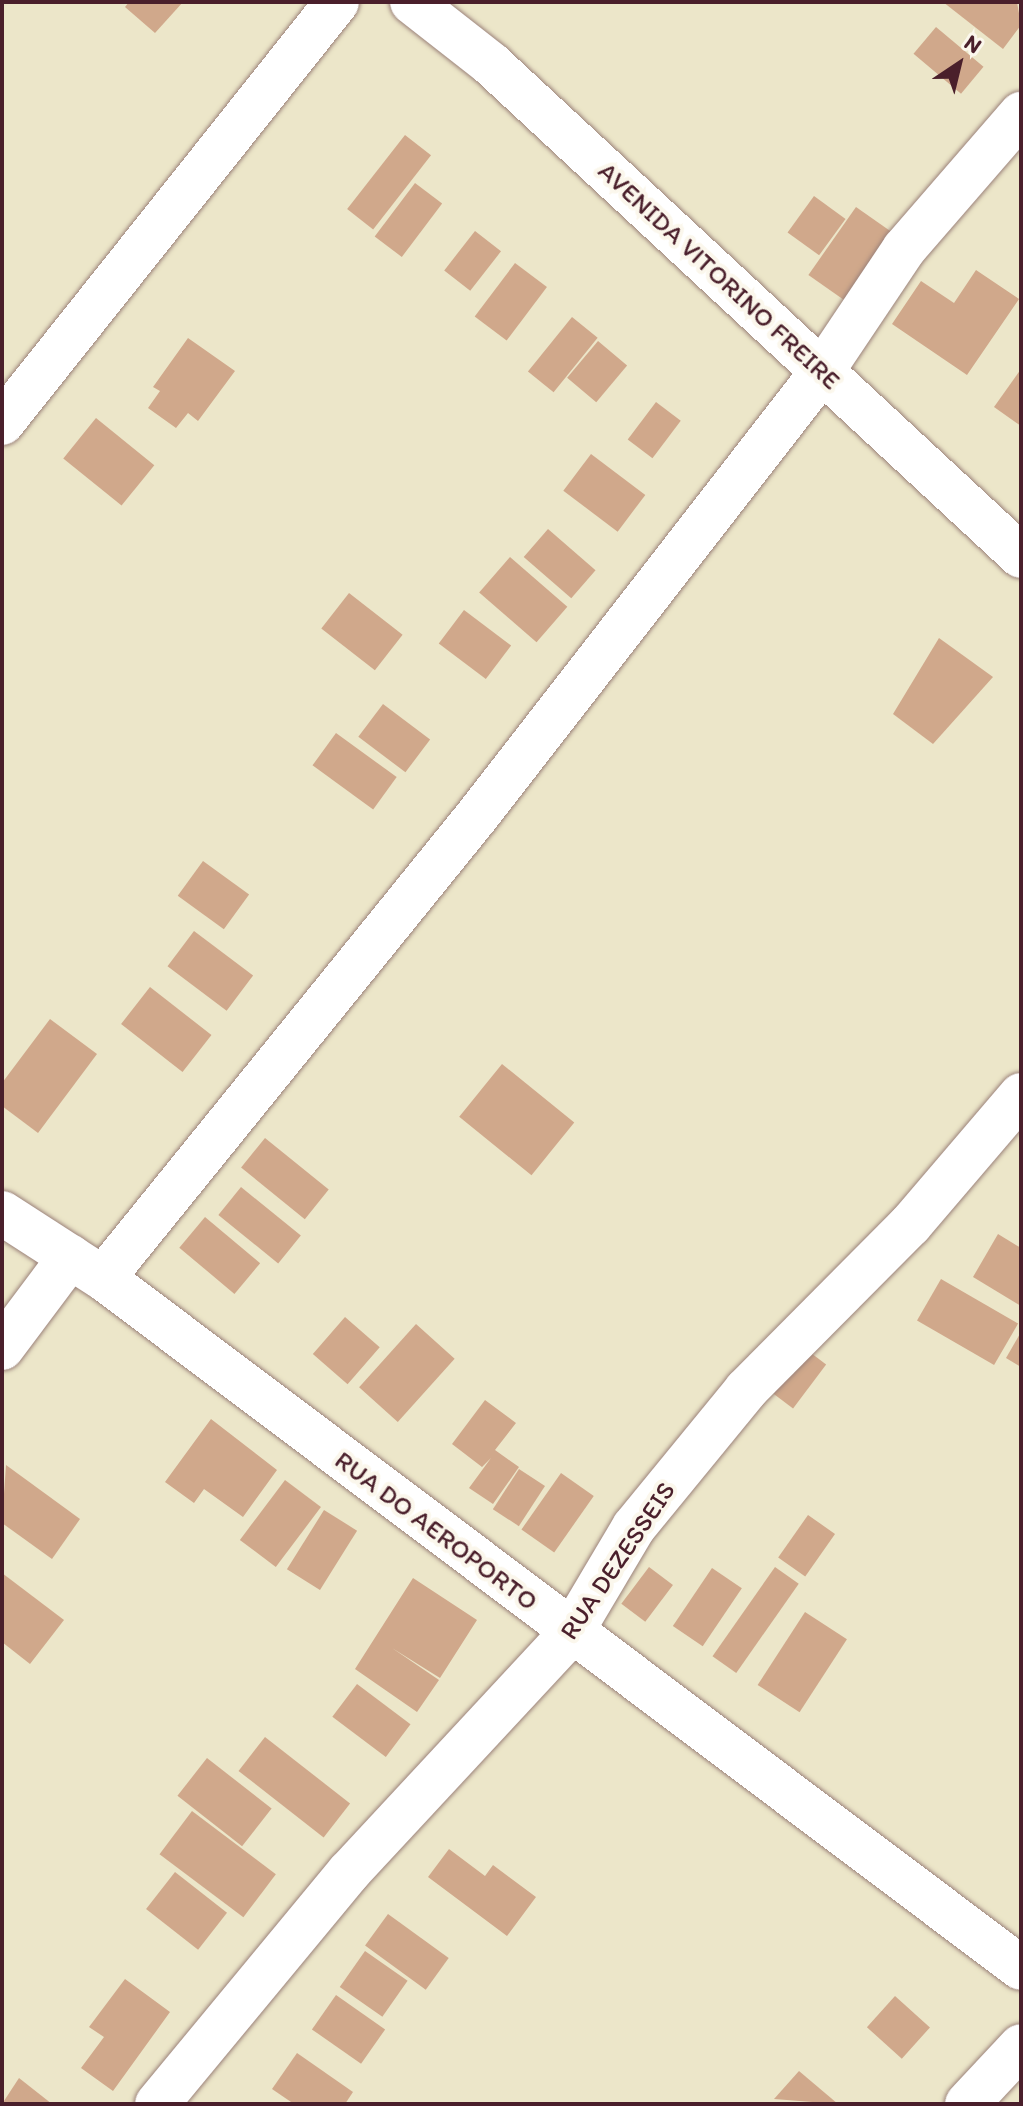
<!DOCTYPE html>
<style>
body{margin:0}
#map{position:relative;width:1023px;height:2106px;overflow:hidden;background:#ece6c9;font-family:Itim,sans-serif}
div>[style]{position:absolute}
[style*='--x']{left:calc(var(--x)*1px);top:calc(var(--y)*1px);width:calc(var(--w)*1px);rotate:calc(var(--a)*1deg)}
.building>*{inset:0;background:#d0a88b;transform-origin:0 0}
.roads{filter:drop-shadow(0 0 2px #9b827a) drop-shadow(0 0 2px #9b827a)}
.minor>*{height:44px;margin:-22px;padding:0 22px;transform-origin:22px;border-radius:22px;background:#fff}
span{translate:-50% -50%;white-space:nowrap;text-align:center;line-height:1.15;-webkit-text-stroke:8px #fbf7ec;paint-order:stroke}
.street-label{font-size:26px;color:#4a1f2b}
.frame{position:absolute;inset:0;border:4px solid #4a1f2b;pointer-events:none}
.north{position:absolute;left:919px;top:24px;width:80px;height:80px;-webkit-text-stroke:6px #fbf7ec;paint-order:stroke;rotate:35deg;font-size:22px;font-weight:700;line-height:32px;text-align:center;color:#4a1f2b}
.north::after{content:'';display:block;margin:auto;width:28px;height:36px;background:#4a1f2b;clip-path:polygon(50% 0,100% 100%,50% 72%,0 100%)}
</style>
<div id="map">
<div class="building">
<i style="clip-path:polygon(129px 2px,183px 2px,155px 33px,125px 7px)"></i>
<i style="clip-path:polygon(943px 2px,1017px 2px,1021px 25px,1003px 49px)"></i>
<i style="left:936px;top:27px;width:62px;height:35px;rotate:40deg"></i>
<i style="left:405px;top:135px;width:33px;height:94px;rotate:38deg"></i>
<i style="left:415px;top:183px;width:34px;height:67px;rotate:37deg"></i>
<i style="left:814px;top:196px;width:39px;height:45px;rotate:36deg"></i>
<i style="left:856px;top:207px;width:47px;height:83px;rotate:35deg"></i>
<i style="left:475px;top:231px;width:33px;height:50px;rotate:38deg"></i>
<i style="left:515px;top:263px;width:40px;height:67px;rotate:37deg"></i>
<i style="clip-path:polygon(976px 270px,1019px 299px,967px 375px,892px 324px,921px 281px,954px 303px)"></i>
<i style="left:572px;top:317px;width:33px;height:70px;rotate:39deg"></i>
<i style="clip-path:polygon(188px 338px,235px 371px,198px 421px,188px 413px,176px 428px,148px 408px,160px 391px,153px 387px)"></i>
<i style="left:598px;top:341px;width:38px;height:48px;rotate:40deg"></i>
<i style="clip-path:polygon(1021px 369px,1021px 426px,994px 407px)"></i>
<i style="left:656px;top:402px;width:31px;height:47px;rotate:37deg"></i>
<i style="left:96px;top:418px;width:75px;height:52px;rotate:39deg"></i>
<i style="left:591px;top:454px;width:68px;height:46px;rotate:37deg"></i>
<i style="left:548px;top:529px;width:63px;height:37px;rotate:41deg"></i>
<i style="left:510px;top:557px;width:76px;height:47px;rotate:41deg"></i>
<i style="left:349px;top:593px;width:68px;height:45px;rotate:38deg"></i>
<i style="left:464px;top:610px;width:59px;height:42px;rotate:37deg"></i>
<i style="clip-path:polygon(939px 638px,993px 677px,933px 744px,893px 714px)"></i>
<i style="left:383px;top:704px;width:59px;height:41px;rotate:37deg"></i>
<i style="left:336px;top:733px;width:75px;height:40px;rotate:36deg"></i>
<i style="left:203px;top:861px;width:57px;height:43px;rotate:36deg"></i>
<i style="left:194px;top:931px;width:74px;height:44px;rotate:37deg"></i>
<i style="left:150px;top:987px;width:78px;height:47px;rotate:38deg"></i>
<i style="clip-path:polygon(50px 1019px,97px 1054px,38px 1133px,2px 1106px,2px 1083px)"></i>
<i style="left:502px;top:1064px;width:93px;height:68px;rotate:39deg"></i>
<i style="left:265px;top:1138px;width:82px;height:38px;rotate:39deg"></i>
<i style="left:241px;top:1187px;width:77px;height:36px;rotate:39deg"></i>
<i style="left:205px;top:1217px;width:72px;height:40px;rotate:40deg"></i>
<i style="clip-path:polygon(998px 1234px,1021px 1248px,1021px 1306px,973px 1277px)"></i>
<i style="left:941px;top:1279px;width:89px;height:48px;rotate:30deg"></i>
<i style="left:345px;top:1317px;width:46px;height:49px;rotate:41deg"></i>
<i style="left:416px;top:1324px;width:52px;height:85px;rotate:42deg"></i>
<i style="clip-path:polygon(1021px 1332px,1021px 1367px,1006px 1358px)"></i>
<i style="left:799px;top:1344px;width:34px;height:55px;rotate:37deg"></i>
<i style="clip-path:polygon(485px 1400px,516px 1423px,495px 1450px,519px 1467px,493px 1504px,469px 1488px,491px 1458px,482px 1467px,452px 1444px)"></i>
<i style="clip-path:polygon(211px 1419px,277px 1470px,243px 1517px,204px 1489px,194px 1503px,165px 1482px)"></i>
<i style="clip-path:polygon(6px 1465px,80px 1519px,52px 1559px,2px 1523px)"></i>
<i style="left:519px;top:1469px;width:31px;height:48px;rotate:33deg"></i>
<i style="left:561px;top:1473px;width:40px;height:69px;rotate:35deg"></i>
<i style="left:285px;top:1480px;width:45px;height:75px;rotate:37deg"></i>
<i style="left:324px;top:1510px;width:39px;height:70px;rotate:32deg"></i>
<i style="left:808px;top:1515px;width:33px;height:52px;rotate:35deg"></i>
<i style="left:649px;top:1567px;width:30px;height:46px;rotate:37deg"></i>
<i style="left:775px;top:1567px;width:29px;height:109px;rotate:35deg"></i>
<i style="left:712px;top:1568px;width:36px;height:70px;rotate:34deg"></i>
<i style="clip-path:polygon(2px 1573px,64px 1620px,30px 1664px,2px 1642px)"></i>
<i style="clip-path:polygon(413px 1578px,477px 1620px,440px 1678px,392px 1648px,439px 1680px,417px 1712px,355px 1669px)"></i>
<i style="left:805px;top:1612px;width:50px;height:87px;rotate:33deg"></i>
<i style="left:357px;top:1684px;width:67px;height:41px;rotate:37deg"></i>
<i style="left:265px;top:1737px;width:108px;height:43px;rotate:38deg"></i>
<i style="left:207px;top:1758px;width:82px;height:48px;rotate:38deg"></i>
<i style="left:192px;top:1811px;width:105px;height:54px;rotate:37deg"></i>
<i style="clip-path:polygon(449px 1849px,485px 1876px,493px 1865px,536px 1897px,507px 1936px,428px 1877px)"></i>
<i style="left:175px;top:1872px;width:66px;height:47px;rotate:38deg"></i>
<i style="left:388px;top:1914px;width:75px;height:39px;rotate:36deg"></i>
<i style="left:365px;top:1951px;width:52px;height:44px;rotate:35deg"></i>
<i style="clip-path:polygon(125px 1979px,170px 2012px,113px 2091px,81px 2068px,104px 2037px,89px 2027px)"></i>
<i style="left:336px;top:1995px;width:60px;height:42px;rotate:35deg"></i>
<i style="left:895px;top:1996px;width:47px;height:42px;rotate:42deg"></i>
<i style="clip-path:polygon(297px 2053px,353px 2092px,345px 2104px,294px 2104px,272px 2089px)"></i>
<i style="clip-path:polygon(799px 2071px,838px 2104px,774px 2099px)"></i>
<i style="clip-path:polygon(19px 2078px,52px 2104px,2px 2104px)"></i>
</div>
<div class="roads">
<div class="minor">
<i style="--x:412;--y:2;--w:100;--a:38.1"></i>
<i style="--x:491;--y:64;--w:723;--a:42.87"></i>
<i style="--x:2;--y:423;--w:538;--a:-51.49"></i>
<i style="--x:2;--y:1213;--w:120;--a:32.8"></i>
<i style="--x:103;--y:1278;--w:1148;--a:36.93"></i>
<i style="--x:103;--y:1278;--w:594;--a:-51.01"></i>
<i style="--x:477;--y:816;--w:561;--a:-52.17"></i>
<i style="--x:821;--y:373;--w:149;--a:-56.2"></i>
<i style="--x:904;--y:249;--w:179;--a:-49.1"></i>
<i style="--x:2;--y:1348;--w:114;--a:-53.2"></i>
<i style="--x:157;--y:2104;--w:301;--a:-50.4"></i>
<i style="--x:349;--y:1872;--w:326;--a:-47.1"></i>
<i style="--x:571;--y:1633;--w:123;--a:-59.3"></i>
<i style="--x:634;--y:1527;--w:177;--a:-50.7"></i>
<i style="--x:746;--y:1390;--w:233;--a:-45.2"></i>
<i style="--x:910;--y:1225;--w:171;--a:-49.5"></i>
<i style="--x:967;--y:2104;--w:79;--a:-47"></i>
</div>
</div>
<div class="street-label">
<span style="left:719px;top:276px;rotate:43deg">AVENIDA VITORINO FREIRE</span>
<span style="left:436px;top:1531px;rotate:37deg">RUA DO AEROPORTO</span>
<span style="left:618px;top:1561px;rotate:-56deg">RUA DEZESSEIS</span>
</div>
<div class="frame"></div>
<div class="north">N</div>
</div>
